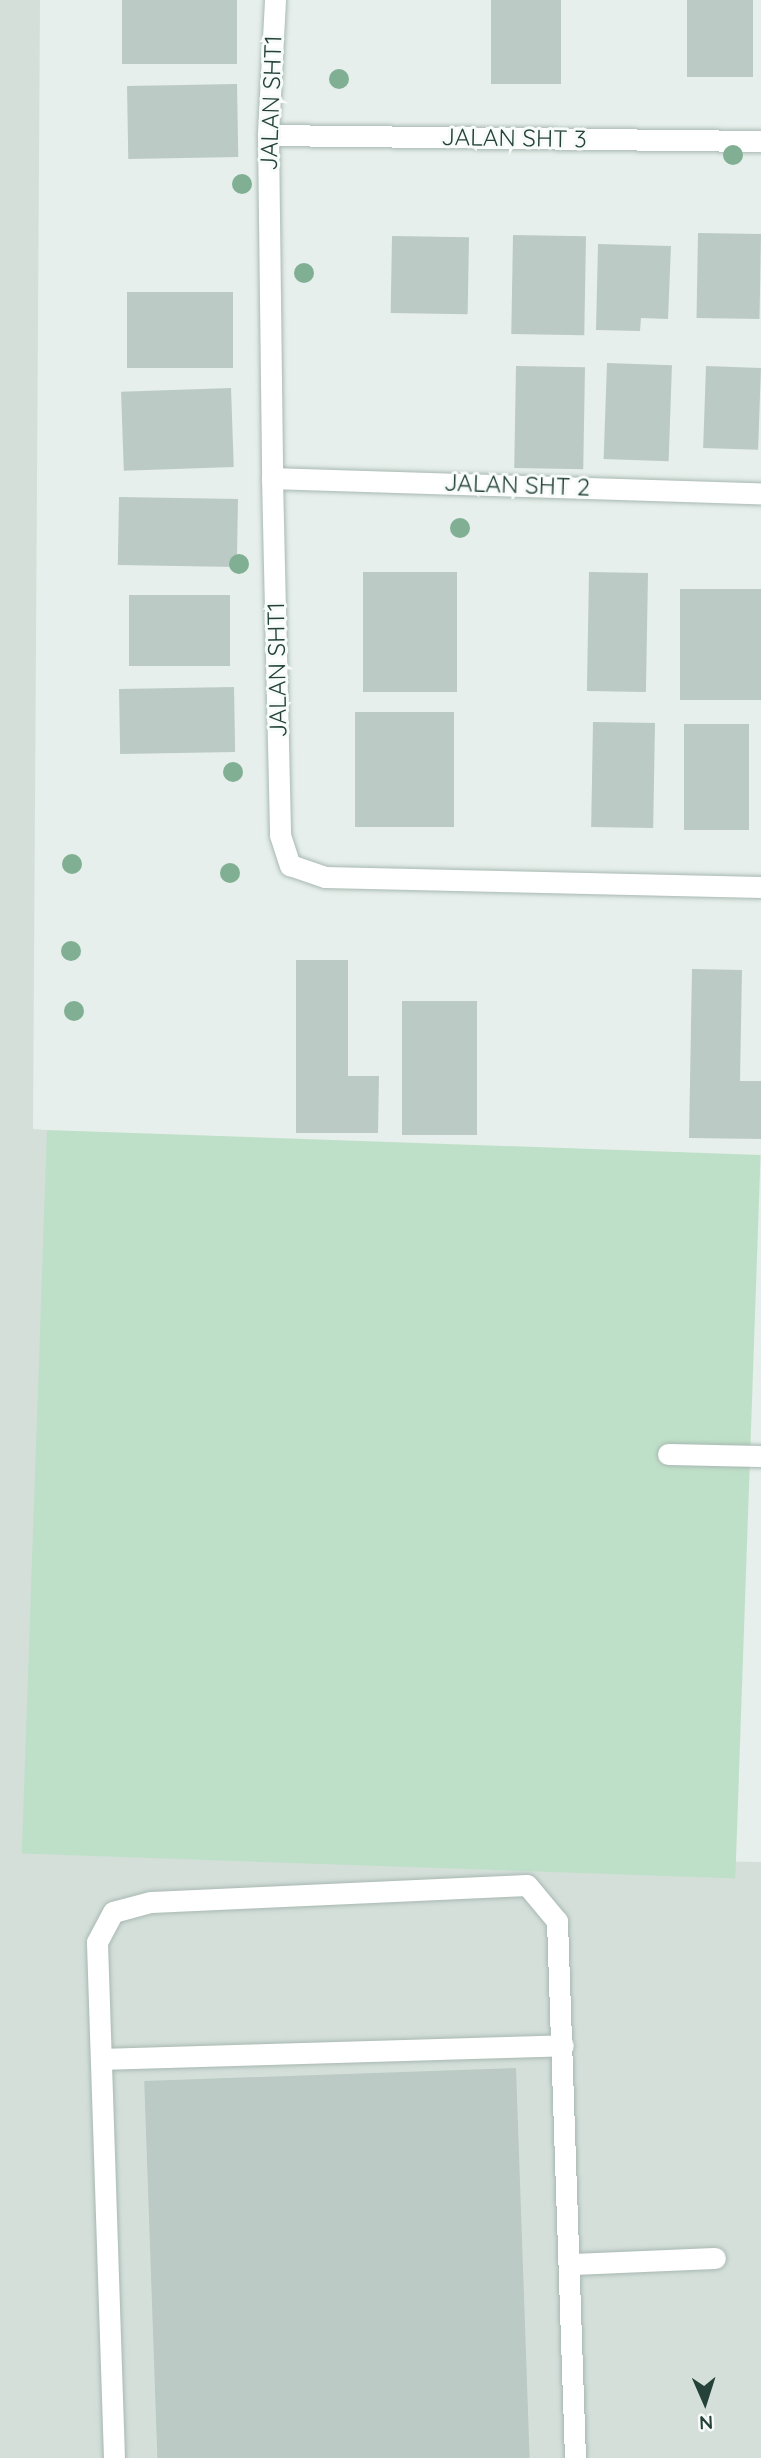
<!DOCTYPE html>
<style>
body{margin:0}
#map{position:relative;width:761px;height:2458px;overflow:hidden;background:#e6efeb;font-family:Quicksand,sans-serif}
div>[style]{position:absolute}
[style*='--x']{left:calc(var(--x)*1px);top:calc(var(--y)*1px);width:calc(var(--w)*1px);rotate:calc(var(--a)*1deg)}
.built>*{inset:0;background:#d4dfda}
.green>*{inset:0;background:#bfe0c8;transform-origin:0 0}
.building>*{inset:0;background:#bbcac4;transform-origin:0 0}
.roads{filter:drop-shadow(0 0 2px #a8b8b2) drop-shadow(0 0 2px #a8b8b2)}
.minor>*{height:21px;margin:-10.5px;padding:0 10.5px;transform-origin:10.5px;border-radius:10.5px;background:#fff}
.trees>*{width:20px;height:20px;margin:-10px;border-radius:50%;background:#80af93}
span{translate:-50% -50%;white-space:nowrap;text-align:center;line-height:1.15;-webkit-text-stroke:6px #f7fbf9;paint-order:stroke}
.street-label{font-size:24px;color:#24423a}
.north{position:absolute;left:670px;top:2367px;width:70px;height:70px;-webkit-text-stroke:5px #f7fbf9;paint-order:stroke;rotate:177deg;font-size:19px;font-weight:700;line-height:28px;text-align:center;color:#24423a}
.north::after{content:'';display:block;margin:auto;width:24px;height:32px;background:#24423a;clip-path:polygon(50% 0,100% 100%,50% 72%,0 100%)}
</style>
<div id="map">
<div class="built">
<i style="clip-path:polygon(0 0,40px 0,33px 1129px,47px 1130px,45px 1853px,761px 1862px,761px 2458px,0 2458px)"></i>
</div>
<div class="green">
<i style="left:47px;top:1130px;width:714px;height:724px;rotate:2deg"></i>
</div>
<div class="building">
<i style="left:122px;top:0;width:115px;height:64px"></i>
<i style="left:491px;top:0;width:70px;height:84px"></i>
<i style="left:687px;top:0;width:66px;height:77px"></i>
<i style="left:237px;top:84px;width:73px;height:110px;rotate:89deg"></i>
<i style="left:698px;top:233px;width:63px;height:85px;rotate:1deg"></i>
<i style="left:513px;top:235px;width:73px;height:99px;rotate:1deg"></i>
<i style="left:392px;top:236px;width:77px;height:77px;rotate:1deg"></i>
<i style="clip-path:polygon(598px 244px,671px 246px,668px 319px,641px 318px,640px 331px,596px 330px)"></i>
<i style="left:127px;top:292px;width:106px;height:76px"></i>
<i style="left:607px;top:363px;width:65px;height:96px;rotate:2deg"></i>
<i style="left:516px;top:366px;width:69px;height:102px;rotate:1deg"></i>
<i style="left:706px;top:366px;width:55px;height:82px;rotate:2deg"></i>
<i style="left:231px;top:388px;width:79px;height:110px;rotate:88deg"></i>
<i style="left:119px;top:497px;width:119px;height:68px;rotate:1deg"></i>
<i style="left:363px;top:572px;width:94px;height:120px"></i>
<i style="left:589px;top:572px;width:59px;height:119px;rotate:1deg"></i>
<i style="left:680px;top:589px;width:81px;height:111px"></i>
<i style="left:230px;top:595px;width:71px;height:101px;rotate:90deg"></i>
<i style="left:234px;top:687px;width:65px;height:115px;rotate:89deg"></i>
<i style="left:454px;top:712px;width:115px;height:99px;rotate:90deg"></i>
<i style="left:593px;top:722px;width:62px;height:105px;rotate:1deg"></i>
<i style="left:684px;top:724px;width:65px;height:106px"></i>
<i style="clip-path:polygon(296px 960px,348px 960px,348px 1076px,379px 1076px,378px 1133px,296px 1133px)"></i>
<i style="clip-path:polygon(692px 969px,742px 970px,740px 1081px,761px 1081px,761px 1139px,689px 1138px)"></i>
<i style="left:402px;top:1001px;width:75px;height:134px"></i>
<i style="left:516px;top:2068px;width:390px;height:372px;rotate:88deg"></i>
</div>
<div class="roads">
<div class="minor">
<i style="--x:275;--y:0;--w:135;--a:93"></i>
<i style="--x:268;--y:135;--w:343;--a:89.3"></i>
<i style="--x:272;--y:478;--w:357;--a:88.7"></i>
<i style="--x:280;--y:835;--w:32;--a:72"></i>
<i style="--x:290;--y:865;--w:37;--a:19"></i>
<i style="--x:325;--y:877;--w:436;--a:1.3"></i>
<i style="--x:268;--y:135;--w:493;--a:0.7"></i>
<i style="--x:272;--y:478;--w:489;--a:1.8"></i>
<i style="--x:668;--y:1454;--w:93;--a:1.2"></i>
<i style="--x:101;--y:2059;--w:462;--a:-1.7"></i>
<i style="--x:572;--y:2264;--w:143;--a:-2.4"></i>
<i style="--x:114;--y:2458;--w:516;--a:-91.89"></i>
<i style="--x:97;--y:1942;--w:34;--a:-62"></i>
<i style="--x:113;--y:1912;--w:39;--a:-15"></i>
<i style="--x:151;--y:1902;--w:376;--a:-2.6"></i>
<i style="--x:527;--y:1885;--w:47;--a:50.2"></i>
<i style="--x:557;--y:1921;--w:537;--a:88.08"></i>
</div>
</div>
<div class="trees">
<i style="left:339px;top:79px"></i>
<i style="left:733px;top:155px"></i>
<i style="left:242px;top:184px"></i>
<i style="left:304px;top:273px"></i>
<i style="left:460px;top:528px"></i>
<i style="left:239px;top:564px"></i>
<i style="left:233px;top:772px"></i>
<i style="left:72px;top:864px"></i>
<i style="left:230px;top:873px"></i>
<i style="left:71px;top:951px"></i>
<i style="left:74px;top:1011px"></i>
</div>
<div class="street-label">
<span style="left:271px;top:103px;rotate:-88deg">JALAN SHT1</span>
<span style="left:514px;top:138px;rotate:1deg">JALAN SHT 3</span>
<span style="left:517px;top:485px;rotate:2deg">JALAN SHT 2</span>
<span style="left:277px;top:670px;rotate:-91deg">JALAN SHT1</span>
</div>
<div class="north">N</div>
</div>
